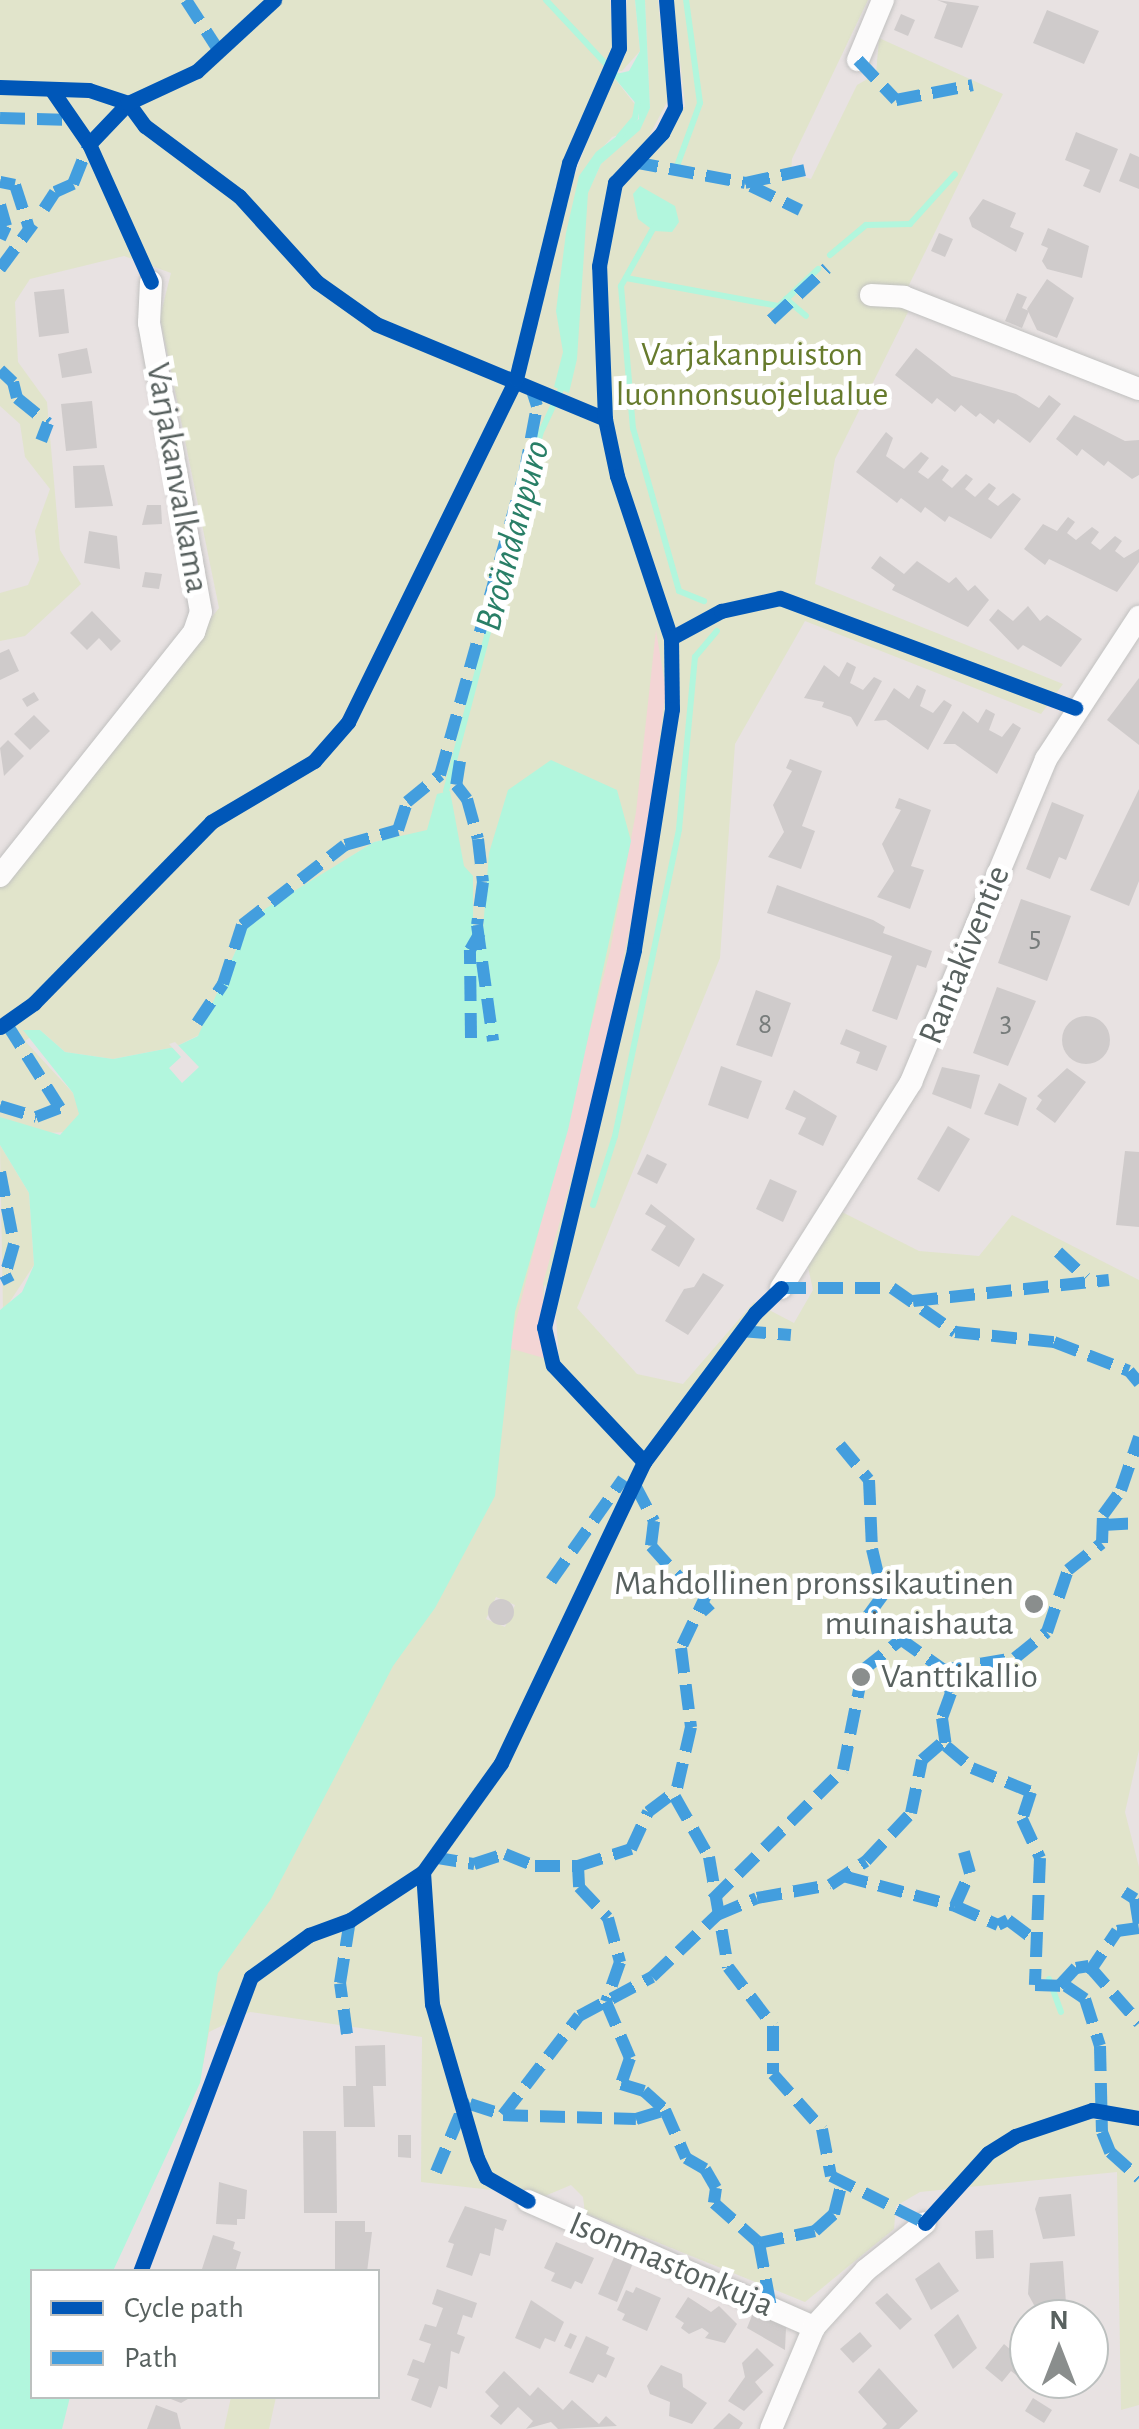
<!DOCTYPE html>
<html>
<head>
<meta charset="utf-8">
<style>
	body { margin:0 }
	#map { position:relative; width:1139px; height:2429px; overflow:hidden; background:#e8e2e2; font-family:"Alegreya Sans",sans-serif }
	div>[style] { position:absolute }
	.green>* { inset:0; background:#e1e4cb }
	.sand>* { inset:0; background:#f3d5d5 }
	.water>* { inset:0; background:#b2f6dd }
	.pier>* { inset:0; background:#e8e2e2 }
	.stream>* { height:6px; margin:-3px; padding:0 3px; transform-origin:3px; border-radius:3px; background:#b2f6dd }
	.building>* { inset:0; background:#cfcbcb }
	.round { border-radius:50% }
	.roads { filter:drop-shadow(0 0 2px #c1c1c0) drop-shadow(0 0 2px #c1c1c0) }
	.street>* { height:22px; margin:-11px; padding:0 11px; transform-origin:11px; border-radius:11px; background:#fcfbfb }
	.quiet>* { height:12px; margin-top:-6px; transform-origin:0; background:repeating-linear-gradient(90deg,#439ede 0 25px,transparent 0 37px) }
	.cycleway>* { height:15px; margin:-7.5px; padding:0 7.5px; transform-origin:7.5px; border-radius:7.5px; background:#0057b8 }
	.dots>* { width:28px; height:28px; translate:-50% -50%; box-sizing:border-box; border:5px solid #fff; border-radius:50% }
	span { translate:-50% -50%; white-space:nowrap; text-align:center; line-height:1.15; -webkit-text-stroke:10px #fff; paint-order:stroke }
	.number-label { font-size:30px; color:#777c7b }
	.number-label span { -webkit-text-stroke-width:0 }
	.park-label { font-size:35px; color:#677b2d }
	.street-label { font-size:35px; color:#58615f }
	.poi-label { font-size:35px; color:#58615f }
	.right { translate:-100% -50%; text-align:right }
	.left { translate:0 -50%; text-align:left }
	.water-label { font-size:38px; color:#297f67; font-style:italic }
	.legend { position:absolute; left:30px; top:2269px; width:350px; height:130px; box-sizing:border-box; background:#fff; border:2px solid #bcc0bf; margin:0; padding:12px 18px; list-style:none; font-size:30px; color:#58615f }
	.legend li { display:flex; align-items:center; gap:20px; height:50px }
	.legend b { width:50px; border:2px solid #bcc0bf }
	.north { position:absolute; left:1009px; top:2299px; width:100px; height:100px; box-sizing:border-box; background:#fff; border:2px solid #bcc0bf; border-radius:50%; rotate:0deg; font-size:28px; font-weight:700; line-height:40px; text-align:center; color:#58615f }
	.north::after { content:''; display:block; margin:auto; width:35px; height:45px; background:#8a8e8d; clip-path:polygon(50% 0,100% 100%,50% 72%,0 100%) }
</style>
</head>
<body>
<div id="map">
	<div class="green">
		<div style="clip-path:polygon(evenodd,0 0,610px 0,613px 45px,555px 188px,569px 190px,612px 75px,640px 111px,628px 132px,612px 137px,588px 164px,588px 192px,601px 164px,650px 108px,645px 0,658px 0,668px 100px,647px 140px,617px 171px,646px 161px,685px 106px,673px 0,868px 0,792px 159px,791px 173px,811px 179px,857px 85px,876px 74px,879px 38px,1003px 94px,906px 291px,910px 308px,835px 459px,815px 584px,1063px 684px,1041px 714px,805px 621px,735px 744px,720px 958px,577px 1308px,637px 1374px,683px 1384px,754px 1302px,794px 1323px,813px 1290px,807px 1262px,842px 1212px,919px 1251px,979px 1256px,1012px 1215px,1139px 1280px,1139px 1750px,1125px 1812px,1139px 1867px,1139px 2405px,1121px 2410px,1117px 2172px,920px 2192px,896px 2206px,894px 2229px,805px 2302px,585px 2213px,583px 2197px,571px 2185px,545px 2196px,421px 2182px,422px 2037px,250px 2012px,209px 2032px,203px 2065px,196px 2063px,439px 829px,374px 842px,265px 910px,244px 932px,199px 1035px,175px 1047px,113px 1059px,65px 1052px,40px 1030px,25px 1041px,73px 1093px,80px 1113px,70px 1132px,42px 1133px,0 1117px,0 886px,219px 608px,160px 317px,171px 273px,124px 256px,30px 279px,15px 302px,18px 362px,47px 402px,60px 550px,81px 584px,25px 636px,0 641px,0 593px,28px 585px,39px 560px,35px 531px,50px 489px,25px 457px,20px 424px,0 406px,0 0,544px 1285px,554px 1292px,559px 1359px,544px 1358px,544px 1285px,0 0,496px 1597px,515px 1605px,505px 1627px,486px 1619px,496px 1597px)"></div>
		<div style="clip-path:polygon(627px 0,635px 0,640px 51px,622px 71px,615px 70px,625px 56px)"></div>
		<div style="clip-path:polygon(0 1145px,29px 1193px,34px 1265px,3px 1312px)"></div>
		<div style="clip-path:polygon(231px 2397px,276px 2397px,269px 2429px,224px 2429px)"></div>
	</div>
	<div class="sand">
		<div style="clip-path:polygon(656px 630px,666px 691px,642px 869px,599px 1077px,543px 1284px,544px 1358px,509px 1348px,610px 951px,636px 812px)"></div>
	</div>
	<div class="water">
		<div style="clip-path:polygon(635px 0,645px 0,650px 108px,640px 130px,601px 164px,588px 193px,577px 359px,569px 393px,554px 387px,563px 352px,556px 311px,566px 233px,579px 176px,596px 152px,639px 119px,638px 106px,612px 75px,629px 71px,640px 51px)"></div>
		<div style="clip-path:polygon(640px 186px,675px 206px,679px 222px,672px 232px,654px 231px,638px 219px,633px 194px)"></div>
		<div style="clip-path:polygon(551px 760px,617px 790px,631px 841px,568px 1130px,515px 1312px,495px 1496px,435px 1608px,393px 1666px,271px 1899px,218px 1973px,200px 2083px,113px 2271px,32px 2272px,32px 2396px,70px 2397px,62px 2429px,0 2429px,0 1310px,22px 1292px,34px 1265px,29px 1193px,0 1145px,0 1117px,60px 1135px,79px 1114px,73px 1093px,23px 1030px,40px 1030px,65px 1052px,113px 1059px,175px 1047px,198px 1036px,244px 932px,265px 909px,374px 842px,427px 830px,437px 794px,450px 791px,464px 866px,473px 876px,473px 924px,482px 942px,489px 853px,508px 790px)"></div>
	</div>
	<div class="pier">
		<div style="clip-path:polygon(175px 1042px,199px 1067px,182px 1083px,169px 1068px,181px 1057px,169px 1044px)"></div>
	</div>
	<div class="stream">
		<div style="left:546px;top:0;width:104px;rotate:46.9deg"></div>
		<div style="left:619px;top:137px;width:25px;rotate:-50deg"></div>
		<div style="left:635px;top:118px;width:17px;rotate:-80deg"></div>
		<div style="left:677px;top:166px;width:67px;rotate:-69.9deg"></div>
		<div style="left:700px;top:103px;width:104px;rotate:-97.7deg"></div>
		<div style="left:654px;top:227px;width:68px;rotate:119.2deg"></div>
		<div style="left:621px;top:286px;width:143px;rotate:85.2deg"></div>
		<div style="left:633px;top:428px;width:169px;rotate:74.2deg"></div>
		<div style="left:679px;top:591px;width:27px;rotate:22deg"></div>
		<div style="left:830px;top:255px;width:47px;rotate:-39.8deg"></div>
		<div style="left:866px;top:225px;width:44px;rotate:-1.3deg"></div>
		<div style="left:910px;top:224px;width:67px;rotate:-48deg"></div>
		<div style="left:626px;top:278px;width:156px;rotate:10.4deg"></div>
		<div style="left:779px;top:306px;width:54px;rotate:-43.5deg"></div>
		<div style="left:786px;top:299px;width:26px;rotate:40deg"></div>
		<div style="left:446px;top:791px;width:369px;rotate:-75.2deg"></div>
		<div style="left:540px;top:434px;width:54px;rotate:-64.9deg"></div>
		<div style="left:593px;top:1205px;width:72px;rotate:-72.3deg"></div>
		<div style="left:615px;top:1136px;width:314px;rotate:-78.2deg"></div>
		<div style="left:679px;top:829px;width:173px;rotate:-84.7deg"></div>
		<div style="left:695px;top:657px;width:34px;rotate:-50deg"></div>
		<div style="left:1049px;top:1979px;width:35px;rotate:70deg"></div>
	</div>
	<div class="building">
		<div style="clip-path:polygon(937px 0,979px 6px,962px 48px,934px 38px,947px 4px)"></div>
		<div style="clip-path:polygon(1047px 10px,1099px 31px,1084px 64px,1033px 43px)"></div>
		<div style="clip-path:polygon(901px 14px,915px 20px,908px 36px,894px 30px)"></div>
		<div style="clip-path:polygon(1076px 132px,1118px 149px,1100px 193px,1083px 186px,1090px 170px,1065px 160px)"></div>
		<div style="clip-path:polygon(1130px 153px,1139px 157px,1139px 189px,1119px 181px)"></div>
		<div style="clip-path:polygon(983px 199px,1016px 213px,1010px 227px,1024px 233px,1016px 252px,972px 227px,969px 218px)"></div>
		<div style="clip-path:polygon(1048px 228px,1089px 246px,1082px 278px,1047px 269px,1042px 261px,1048px 248px,1041px 245px)"></div>
		<div style="clip-path:polygon(939px 233px,953px 239px,945px 257px,931px 251px)"></div>
		<div style="clip-path:polygon(1047px 279px,1074px 298px,1057px 338px,1037px 330px,1027px 309px)"></div>
		<div style="clip-path:polygon(64px 289px,69px 333px,39px 337px,34px 292px)"></div>
		<div style="clip-path:polygon(1017px 293px,1027px 297px,1022px 308px,1029px 311px,1022px 328px,1005px 321px)"></div>
		<div style="clip-path:polygon(87px 348px,92px 373px,62px 378px,58px 354px)"></div>
		<div style="clip-path:polygon(916px 348px,952px 376px,1016px 394px,1039px 408px,1049px 395px,1061px 404px,1030px 443px,998px 419px,994px 424px,980px 413px,976px 417px,961px 405px,955px 412px,937px 398px,932px 404px,895px 375px)"></div>
		<div style="clip-path:polygon(92px 401px,97px 448px,66px 451px,61px 404px)"></div>
		<div style="clip-path:polygon(1074px 415px,1125px 441px,1139px 440px,1139px 475px,1132px 479px,1108px 461px,1104px 466px,1082px 449px,1077px 456px,1056px 439px)"></div>
		<div style="clip-path:polygon(886px 432px,893px 438px,886px 456px,904px 469px,921px 452px,929px 458px,918px 472px,928px 479px,942px 465px,949px 470px,942px 480px,952px 488px,966px 474px,973px 479px,965px 489px,975px 497px,989px 483px,996px 488px,988px 499px,998px 506px,1013px 493px,1021px 499px,991px 539px,949px 516px,945px 522px,925px 507px,921px 513px,901px 498px,897px 503px,856px 472px)"></div>
		<div style="clip-path:polygon(104px 465px,113px 506px,75px 508px,73px 466px)"></div>
		<div style="clip-path:polygon(147px 505px,161px 505px,162px 524px,142px 525px)"></div>
		<div style="clip-path:polygon(1068px 517px,1075px 522px,1067px 533px,1076px 540px,1092px 527px,1099px 532px,1091px 543px,1100px 550px,1115px 536px,1122px 541px,1115px 551px,1124px 558px,1139px 549px,1139px 562px,1117px 592px,1049px 559px,1045px 565px,1024px 549px,1043px 524px,1057px 531px)"></div>
		<div style="clip-path:polygon(89px 531px,117px 536px,120px 569px,84px 563px)"></div>
		<div style="clip-path:polygon(880px 556px,904px 574px,917px 561px,949px 583px,956px 577px,968px 591px,975px 585px,989px 600px,968px 627px,892px 590px,895px 585px,871px 568px)"></div>
		<div style="clip-path:polygon(145px 572px,162px 574px,159px 589px,142px 587px)"></div>
		<div style="clip-path:polygon(1028px 606px,1040px 621px,1047px 615px,1082px 639px,1061px 667px,1023px 645px,1018px 650px,989px 620px,998px 609px,1013px 621px)"></div>
		<div style="clip-path:polygon(92px 611px,121px 641px,111px 651px,99px 638px,87px 650px,70px 633px)"></div>
		<div style="clip-path:polygon(9px 649px,19px 671px,0 680px,0 653px)"></div>
		<div style="clip-path:polygon(847px 662px,856px 667px,850px 683px,863px 690px,874px 677px,882px 681px,857px 727px,851px 717px,822px 707px,824px 702px,804px 698px,824px 665px,839px 677px)"></div>
		<div style="clip-path:polygon(1139px 678px,1139px 745px,1107px 720px)"></div>
		<div style="clip-path:polygon(917px 685px,926px 690px,920px 706px,933px 713px,944px 700px,952px 705px,928px 750px,886px 720px,874px 721px,894px 688px,909px 699px)"></div>
		<div style="clip-path:polygon(34px 692px,39px 700px,27px 707px,22px 699px)"></div>
		<div style="clip-path:polygon(986px 709px,995px 714px,989px 730px,1002px 737px,1013px 723px,1021px 728px,997px 774px,955px 744px,943px 744px,963px 711px,978px 723px)"></div>
		<div style="clip-path:polygon(34px 715px,50px 731px,30px 750px,14px 734px)"></div>
		<div style="clip-path:polygon(8px 740px,24px 756px,4px 776px,0 748px)"></div>
		<div style="clip-path:polygon(790px 759px,822px 771px,802px 826px,815px 831px,801px 869px,768px 857px,784px 832px,773px 805px,792px 771px,786px 768px)"></div>
		<div style="clip-path:polygon(1139px 789px,1139px 881px,1129px 906px,1090px 890px)"></div>
		<div style="clip-path:polygon(899px 798px,931px 810px,911px 866px,924px 870px,910px 909px,877px 897px,894px 871px,882px 844px,901px 810px,895px 808px)"></div>
		<div style="clip-path:polygon(1052px 802px,1084px 815px,1066px 860px,1059px 857px,1050px 879px,1026px 869px)"></div>
		<div style="clip-path:polygon(777px 885px,873px 920px,885px 927px,883px 933px,932px 951px,926px 968px,917px 965px,897px 1020px,872px 1011px,892px 956px,767px 913px)"></div>
		<div style="clip-path:polygon(1021px 899px,1071px 916px,1047px 981px,998px 963px)"></div>
		<div style="clip-path:polygon(997px 987px,1036px 1001px,1008px 1066px,973px 1053px)"></div>
		<div style="clip-path:polygon(756px 990px,791px 1003px,772px 1057px,736px 1045px)"></div>
		<div class="round" style="left:1062px;top:1016px;width:48px;height:48px"></div>
		<div style="clip-path:polygon(846px 1029px,887px 1046px,877px 1071px,856px 1063px,860px 1052px,840px 1044px)"></div>
		<div style="clip-path:polygon(721px 1066px,762px 1081px,748px 1119px,708px 1105px)"></div>
		<div style="clip-path:polygon(942px 1067px,980px 1075px,971px 1109px,932px 1094px)"></div>
		<div style="clip-path:polygon(1067px 1068px,1086px 1082px,1055px 1123px,1036px 1109px,1042px 1100px,1037px 1096px)"></div>
		<div style="clip-path:polygon(999px 1083px,1027px 1098px,1018px 1126px,984px 1114px)"></div>
		<div style="clip-path:polygon(794px 1090px,837px 1116px,823px 1146px,798px 1134px,806px 1118px,785px 1109px)"></div>
		<div style="clip-path:polygon(948px 1126px,970px 1139px,939px 1192px,917px 1179px)"></div>
		<div style="clip-path:polygon(1125px 1151px,1139px 1152px,1139px 1227px,1116px 1225px)"></div>
		<div style="clip-path:polygon(647px 1154px,667px 1164px,657px 1184px,637px 1174px)"></div>
		<div style="clip-path:polygon(770px 1179px,797px 1191px,783px 1222px,756px 1209px)"></div>
		<div style="clip-path:polygon(651px 1204px,695px 1239px,679px 1267px,651px 1250px,666px 1226px,645px 1214px)"></div>
		<div style="clip-path:polygon(703px 1273px,724px 1285px,688px 1335px,665px 1321px,684px 1289px,694px 1287px)"></div>
		<div class="round" style="left:488px;top:1599px;width:26px;height:26px"></div>
		<div style="clip-path:polygon(385px 2045px,386px 2086px,373px 2086px,375px 2127px,344px 2127px,343px 2086px,356px 2086px,355px 2046px)"></div>
		<div style="clip-path:polygon(303px 2131px,336px 2131px,337px 2213px,304px 2213px)"></div>
		<div style="clip-path:polygon(398px 2135px,411px 2135px,411px 2158px,398px 2157px)"></div>
		<div style="clip-path:polygon(219px 2182px,247px 2190px,245px 2219px,237px 2219px,237px 2225px,216px 2224px)"></div>
		<div style="clip-path:polygon(1071px 2194px,1075px 2236px,1043px 2239px,1035px 2209px,1039px 2197px)"></div>
		<div style="clip-path:polygon(465px 2206px,507px 2220px,503px 2231px,495px 2228px,490px 2256px,480px 2253px,472px 2276px,446px 2267px,454px 2244px,448px 2242px)"></div>
		<div style="clip-path:polygon(335px 2221px,365px 2221px,365px 2232px,372px 2232px,367px 2272px,335px 2272px)"></div>
		<div style="clip-path:polygon(993px 2230px,994px 2258px,976px 2259px,975px 2231px)"></div>
		<div style="clip-path:polygon(213px 2235px,235px 2242px,233px 2249px,241px 2252px,235px 2272px,201px 2272px)"></div>
		<div style="clip-path:polygon(556px 2242px,594px 2258px,582px 2284px,575px 2281px,571px 2289px,551px 2281px,555px 2273px,544px 2268px)"></div>
		<div style="clip-path:polygon(615px 2255px,633px 2263px,617px 2302px,598px 2294px)"></div>
		<div style="clip-path:polygon(1063px 2261px,1066px 2303px,1034px 2305px,1028px 2294px,1030px 2263px)"></div>
		<div style="clip-path:polygon(939px 2262px,959px 2291px,931px 2310px,915px 2279px)"></div>
		<div style="clip-path:polygon(636px 2287px,661px 2298px,647px 2331px,622px 2320px,625px 2314px,617px 2310px,626px 2290px,633px 2293px)"></div>
		<div style="clip-path:polygon(437px 2289px,477px 2303px,472px 2318px,463px 2315px,457px 2334px,465px 2337px,459px 2354px,451px 2351px,447px 2389px,439px 2386px,431px 2408px,411px 2400px,419px 2379px,407px 2375px,413px 2359px,424px 2363px,431px 2344px,419px 2340px,425px 2324px,436px 2327px,443px 2308px,432px 2304px)"></div>
		<div style="clip-path:polygon(887px 2293px,912px 2319px,900px 2330px,875px 2303px)"></div>
		<div style="clip-path:polygon(688px 2297px,711px 2312px,719px 2306px,737px 2324px,725px 2343px,705px 2338px,709px 2333px,702px 2328px,689px 2334px,681px 2328px,684px 2323px,675px 2317px)"></div>
		<div style="clip-path:polygon(531px 2300px,564px 2322px,555px 2342px,545px 2338px,540px 2349px,515px 2338px)"></div>
		<div style="clip-path:polygon(753px 2313px,786px 2327px,785px 2350px,747px 2328px)"></div>
		<div style="clip-path:polygon(958px 2314px,977px 2348px,953px 2369px,934px 2335px)"></div>
		<div style="clip-path:polygon(860px 2332px,872px 2346px,853px 2363px,840px 2349px)"></div>
		<div style="clip-path:polygon(570px 2333px,577px 2336px,571px 2349px,564px 2346px)"></div>
		<div style="clip-path:polygon(586px 2336px,609px 2347px,606px 2354px,615px 2358px,606px 2378px,598px 2374px,593px 2383px,569px 2373px)"></div>
		<div style="clip-path:polygon(1004px 2344px,1019px 2357px,1029px 2349px,1026px 2383px,1011px 2371px,1002px 2382px,985px 2368px)"></div>
		<div style="clip-path:polygon(757px 2348px,774px 2365px,755px 2382px,763px 2392px,744px 2411px,728px 2401px,745px 2377px,742px 2363px)"></div>
		<div style="clip-path:polygon(661px 2365px,682px 2374px,683px 2387px,707px 2403px,692px 2424px,669px 2416px,670px 2402px,650px 2394px,647px 2386px)"></div>
		<div style="clip-path:polygon(879px 2368px,918px 2411px,899px 2429px,882px 2429px,887px 2424px,858px 2392px)"></div>
		<div style="clip-path:polygon(504px 2371px,530px 2396px,538px 2387px,563px 2410px,572px 2400px,599px 2424px,606px 2416px,617px 2426px,558px 2429px,551px 2422px,526px 2429px,533px 2421px,518px 2407px,501px 2425px,490px 2416px,499px 2406px,485px 2392px)"></div>
		<div style="clip-path:polygon(163px 2396px,193px 2396px,181px 2403px)"></div>
		<div style="clip-path:polygon(1033px 2398px,1052px 2410px,1044px 2423px,1025px 2411px)"></div>
		<div style="clip-path:polygon(156px 2405px,177px 2413px,181px 2429px,147px 2429px)"></div>
		<div style="clip-path:polygon(729px 2413px,743px 2423px,739px 2429px,713px 2429px)"></div>
	</div>
	<div class="roads">
		<div class="street">
			<div style="left:858px;top:60px;width:65px;rotate:-67.4deg"></div>
			<div style="left:871px;top:295px;width:33px;rotate:3deg"></div>
			<div style="left:904px;top:297px;width:252px;rotate:21.4deg"></div>
			<div style="left:0;top:876px;width:312px;rotate:-51.5deg"></div>
			<div style="left:194px;top:632px;width:21px;rotate:-71deg"></div>
			<div style="left:201px;top:612px;width:294px;rotate:-100.2deg"></div>
			<div style="left:149px;top:323px;width:41px;rotate:-87.2deg"></div>
			<div style="left:781px;top:1288px;width:244px;rotate:-57.7deg"></div>
			<div style="left:911px;top:1082px;width:350px;rotate:-67.3deg"></div>
			<div style="left:1046px;top:759px;width:170px;rotate:-56.8deg"></div>
			<div style="left:528px;top:2201px;width:313px;rotate:23.8deg"></div>
			<div style="left:771px;top:2429px;width:111px;rotate:-67.1deg"></div>
			<div style="left:814px;top:2327px;width:77px;rotate:-47.6deg"></div>
			<div style="left:866px;top:2270px;width:75px;rotate:-38.5deg"></div>
		</div>
	</div>
	<div class="quiet">
		<div style="left:186px;top:0;width:61px;rotate:57.1deg"></div>
		<div style="left:858px;top:60px;width:55px;rotate:46.5deg"></div>
		<div style="left:896px;top:100px;width:78px;rotate:-11deg"></div>
		<div style="left:0;top:118px;width:72px;rotate:1.6deg"></div>
		<div style="left:633px;top:162px;width:114px;rotate:10.6deg"></div>
		<div style="left:745px;top:183px;width:61px;rotate:-12.2deg"></div>
		<div style="left:0;top:182px;width:15px;rotate:11deg"></div>
		<div style="left:15px;top:185px;width:45px;rotate:72deg"></div>
		<div style="left:751px;top:186px;width:55px;rotate:26.1deg"></div>
		<div style="left:0;top:205px;width:22px;rotate:74deg"></div>
		<div style="left:6px;top:226px;width:14px;rotate:115deg"></div>
		<div style="left:44px;top:209px;width:20px;rotate:-57deg"></div>
		<div style="left:55px;top:192px;width:20px;rotate:-24deg"></div>
		<div style="left:73px;top:184px;width:43px;rotate:-68.2deg"></div>
		<div style="left:0;top:269px;width:56px;rotate:-53.7deg"></div>
		<div style="left:771px;top:320px;width:76px;rotate:-42.9deg"></div>
		<div style="left:0;top:370px;width:18px;rotate:43deg"></div>
		<div style="left:13px;top:382px;width:16px;rotate:76deg"></div>
		<div style="left:17px;top:398px;width:40px;rotate:39deg"></div>
		<div style="left:48px;top:423px;width:19px;rotate:111deg"></div>
		<div style="left:460px;top:761px;width:24px;rotate:99deg"></div>
		<div style="left:456px;top:785px;width:18px;rotate:52deg"></div>
		<div style="left:467px;top:799px;width:41px;rotate:74.6deg"></div>
		<div style="left:478px;top:839px;width:43px;rotate:83.4deg"></div>
		<div style="left:483px;top:882px;width:43px;rotate:97.9deg"></div>
		<div style="left:477px;top:925px;width:117px;rotate:82.1deg"></div>
		<div style="left:197px;top:1023px;width:47px;rotate:-56.3deg"></div>
		<div style="left:223px;top:984px;width:62px;rotate:-72.1deg"></div>
		<div style="left:242px;top:925px;width:130px;rotate:-37.8deg"></div>
		<div style="left:345px;top:845px;width:55px;rotate:-15.8deg"></div>
		<div style="left:398px;top:830px;width:29px;rotate:-72deg"></div>
		<div style="left:407px;top:802px;width:43px;rotate:-39.3deg"></div>
		<div style="left:440px;top:775px;width:312px;rotate:-74.4deg"></div>
		<div style="left:524px;top:475px;width:70px;rotate:-79.3deg"></div>
		<div style="left:537px;top:406px;width:22px;rotate:-108deg"></div>
		<div style="left:471px;top:1038px;width:88px;rotate:-90.7deg"></div>
		<div style="left:470px;top:950px;width:20px;rotate:-60deg"></div>
		<div style="left:0;top:1106px;width:38px;rotate:17deg"></div>
		<div style="left:36px;top:1117px;width:26px;rotate:-21deg"></div>
		<div style="left:60px;top:1108px;width:101px;rotate:-122.4deg"></div>
		<div style="left:0;top:1172px;width:73px;rotate:79deg"></div>
		<div style="left:14px;top:1244px;width:32px;rotate:106deg"></div>
		<div style="left:5px;top:1275px;width:9px;rotate:63deg"></div>
		<div style="left:1058px;top:1252px;width:38px;rotate:43deg"></div>
		<div style="left:781px;top:1288px;width:111px"></div>
		<div style="left:892px;top:1288px;width:77px;rotate:34.9deg"></div>
		<div style="left:955px;top:1332px;width:100px;rotate:5.8deg"></div>
		<div style="left:1054px;top:1342px;width:80px;rotate:21.1deg"></div>
		<div style="left:1129px;top:1371px;width:16px;rotate:50deg"></div>
		<div style="left:913px;top:1301px;width:197px;rotate:-6.1deg"></div>
		<div style="left:741px;top:1331px;width:50px;rotate:4.6deg"></div>
		<div style="left:840px;top:1445px;width:45px;rotate:50.4deg"></div>
		<div style="left:869px;top:1480px;width:69px;rotate:87.5deg"></div>
		<div style="left:872px;top:1549px;width:47px;rotate:76.6deg"></div>
		<div style="left:883px;top:1595px;width:26px;rotate:126deg"></div>
		<div style="left:868px;top:1616px;width:93px;rotate:35.4deg"></div>
		<div style="left:944px;top:1670px;width:24px;rotate:73deg"></div>
		<div style="left:951px;top:1693px;width:27px;rotate:110deg"></div>
		<div style="left:942px;top:1718px;width:28px;rotate:82deg"></div>
		<div style="left:946px;top:1746px;width:34px;rotate:40deg"></div>
		<div style="left:972px;top:1768px;width:64px;rotate:22.1deg"></div>
		<div style="left:1031px;top:1792px;width:28px;rotate:108deg"></div>
		<div style="left:1022px;top:1819px;width:43px;rotate:65.2deg"></div>
		<div style="left:1040px;top:1858px;width:127px;rotate:92.3deg"></div>
		<div style="left:1035px;top:1985px;width:31px;rotate:2deg"></div>
		<div style="left:1066px;top:1986px;width:23px;rotate:34deg"></div>
		<div style="left:1085px;top:1999px;width:49px;rotate:72.3deg"></div>
		<div style="left:1100px;top:2046px;width:86px;rotate:88.7deg"></div>
		<div style="left:1102px;top:2132px;width:22px;rotate:68deg"></div>
		<div style="left:1110px;top:2152px;width:39px;rotate:42deg"></div>
		<div style="left:635px;top:1485px;width:41px;rotate:62.2deg"></div>
		<div style="left:654px;top:1521px;width:25px;rotate:97deg"></div>
		<div style="left:651px;top:1546px;width:89px;rotate:48.2deg"></div>
		<div style="left:1103px;top:1525px;width:36px;rotate:-3deg"></div>
		<div style="left:551px;top:1581px;width:125px;rotate:-54.8deg"></div>
		<div style="left:709px;top:1589px;width:65px;rotate:115.4deg"></div>
		<div style="left:681px;top:1648px;width:80px;rotate:82.8deg"></div>
		<div style="left:691px;top:1727px;width:72px;rotate:102.9deg"></div>
		<div style="left:675px;top:1797px;width:69px;rotate:60.5deg"></div>
		<div style="left:709px;top:1857px;width:112px;rotate:80.2deg"></div>
		<div style="left:728px;top:1967px;width:74px;rotate:52.7deg"></div>
		<div style="left:773px;top:2026px;width:48px;rotate:90deg"></div>
		<div style="left:773px;top:2074px;width:74px;rotate:48.3deg"></div>
		<div style="left:822px;top:2129px;width:48px;rotate:79.2deg"></div>
		<div style="left:831px;top:2176px;width:105px;rotate:26.6deg"></div>
		<div style="left:944px;top:1670px;width:72px;rotate:-9.6deg"></div>
		<div style="left:1015px;top:1658px;width:41px;rotate:-39.1deg"></div>
		<div style="left:1047px;top:1632px;width:65px;rotate:-71.3deg"></div>
		<div style="left:1068px;top:1570px;width:43px;rotate:-38.5deg"></div>
		<div style="left:1102px;top:1543px;width:28px;rotate:-88deg"></div>
		<div style="left:1103px;top:1515px;width:31px;rotate:-54deg"></div>
		<div style="left:1121px;top:1490px;width:56px;rotate:-71.2deg"></div>
		<div style="left:432px;top:1857px;width:43px;rotate:9.5deg"></div>
		<div style="left:474px;top:1864px;width:33px;rotate:-18deg"></div>
		<div style="left:505px;top:1854px;width:32px;rotate:22deg"></div>
		<div style="left:535px;top:1866px;width:43px"></div>
		<div style="left:578px;top:1866px;width:21px;rotate:87deg"></div>
		<div style="left:579px;top:1887px;width:42px;rotate:46.9deg"></div>
		<div style="left:608px;top:1918px;width:46px;rotate:74.7deg"></div>
		<div style="left:620px;top:1962px;width:42px;rotate:109.3deg"></div>
		<div style="left:606px;top:2002px;width:61px;rotate:66.8deg"></div>
		<div style="left:630px;top:2058px;width:28px;rotate:109deg"></div>
		<div style="left:621px;top:2084px;width:24px;rotate:17deg"></div>
		<div style="left:644px;top:2091px;width:28px;rotate:42deg"></div>
		<div style="left:665px;top:2110px;width:52px;rotate:66.4deg"></div>
		<div style="left:686px;top:2158px;width:22px;rotate:30deg"></div>
		<div style="left:705px;top:2169px;width:22px;rotate:60deg"></div>
		<div style="left:716px;top:2188px;width:15px;rotate:98deg"></div>
		<div style="left:714px;top:2203px;width:60px;rotate:41.6deg"></div>
		<div style="left:759px;top:2243px;width:66px;rotate:79.5deg"></div>
		<div style="left:578px;top:1866px;width:56px;rotate:-17.8deg"></div>
		<div style="left:631px;top:1849px;width:41px;rotate:-65.3deg"></div>
		<div style="left:648px;top:1812px;width:35px;rotate:-37deg"></div>
		<div style="left:843px;top:1876px;width:116px;rotate:15deg"></div>
		<div style="left:955px;top:1906px;width:47px;rotate:23.8deg"></div>
		<div style="left:998px;top:1925px;width:11px;rotate:-27deg"></div>
		<div style="left:1008px;top:1920px;width:31px;rotate:37deg"></div>
		<div style="left:1124px;top:1892px;width:13px;rotate:32deg"></div>
		<div style="left:1135px;top:1899px;width:25px;rotate:81deg"></div>
		<div style="left:712px;top:1900px;width:185px;rotate:-44.8deg"></div>
		<div style="left:843px;top:1770px;width:102px;rotate:-78.7deg"></div>
		<div style="left:863px;top:1670px;width:45px;rotate:-38.7deg"></div>
		<div style="left:955px;top:1906px;width:36px;rotate:-66deg"></div>
		<div style="left:970px;top:1873px;width:22px;rotate:-106deg"></div>
		<div style="left:1088px;top:1974px;width:52px;rotate:-56deg"></div>
		<div style="left:1117px;top:1931px;width:22px;rotate:-8deg"></div>
		<div style="left:1059px;top:1986px;width:25px;rotate:-47deg"></div>
		<div style="left:1076px;top:1968px;width:13px;rotate:-9deg"></div>
		<div style="left:1089px;top:1966px;width:76px;rotate:48.7deg"></div>
		<div style="left:347px;top:2034px;width:51px;rotate:-97.8deg"></div>
		<div style="left:340px;top:1983px;width:64px;rotate:-81deg"></div>
		<div style="left:503px;top:2115px;width:125px;rotate:-52.5deg"></div>
		<div style="left:579px;top:2016px;width:83px;rotate:-28.1deg"></div>
		<div style="left:652px;top:1977px;width:90px;rotate:-43.6deg"></div>
		<div style="left:717px;top:1915px;width:43px;rotate:-23deg"></div>
		<div style="left:757px;top:1898px;width:74px;rotate:-10.1deg"></div>
		<div style="left:830px;top:1885px;width:43px;rotate:-33.7deg"></div>
		<div style="left:866px;top:1861px;width:66px;rotate:-46.8deg"></div>
		<div style="left:911px;top:1813px;width:54px;rotate:-78.3deg"></div>
		<div style="left:922px;top:1760px;width:29px;rotate:-41deg"></div>
		<div style="left:436px;top:2172px;width:70px;rotate:-67.4deg"></div>
		<div style="left:463px;top:2107px;width:8px;rotate:-23deg"></div>
		<div style="left:470px;top:2104px;width:35px;rotate:18deg"></div>
		<div style="left:503px;top:2115px;width:133px;rotate:1.7deg"></div>
		<div style="left:636px;top:2119px;width:30px;rotate:-17deg"></div>
		<div style="left:759px;top:2243px;width:57px;rotate:-12.1deg"></div>
		<div style="left:815px;top:2231px;width:25px;rotate:-42deg"></div>
		<div style="left:834px;top:2214px;width:32px;rotate:-76deg"></div>
	</div>
	<div class="cycleway">
		<div style="left:0;top:87px;width:89px;rotate:1.9deg"></div>
		<div style="left:89px;top:90px;width:41px;rotate:18.4deg"></div>
		<div style="left:128px;top:103px;width:29px;rotate:54deg"></div>
		<div style="left:145px;top:126px;width:117px;rotate:36.7deg"></div>
		<div style="left:239px;top:196px;width:116px;rotate:47.8deg"></div>
		<div style="left:317px;top:282px;width:72px;rotate:35.4deg"></div>
		<div style="left:376px;top:324px;width:248px;rotate:22.5deg"></div>
		<div style="left:605px;top:419px;width:58px;rotate:78.1deg"></div>
		<div style="left:617px;top:476px;width:171px;rotate:71.6deg"></div>
		<div style="left:671px;top:638px;width:71px;rotate:89.2deg"></div>
		<div style="left:672px;top:709px;width:244px;rotate:99deg"></div>
		<div style="left:634px;top:950px;width:388px;rotate:103.4deg"></div>
		<div style="left:544px;top:1327px;width:39px;rotate:77deg"></div>
		<div style="left:553px;top:1365px;width:133px;rotate:46.8deg"></div>
		<div style="left:51px;top:89px;width:67px;rotate:55.4deg"></div>
		<div style="left:89px;top:144px;width:151px;rotate:65.8deg"></div>
		<div style="left:89px;top:144px;width:57px;rotate:-46.4deg"></div>
		<div style="left:128px;top:103px;width:76px;rotate:-24.9deg"></div>
		<div style="left:197px;top:71px;width:105px;rotate:-42.7deg"></div>
		<div style="left:605px;top:419px;width:153px;rotate:-92.2deg"></div>
		<div style="left:599px;top:266px;width:85px;rotate:-79.1deg"></div>
		<div style="left:615px;top:183px;width:69px;rotate:-46.8deg"></div>
		<div style="left:662px;top:133px;width:29px;rotate:-63deg"></div>
		<div style="left:675px;top:107px;width:107px;rotate:-94.8deg"></div>
		<div style="left:671px;top:638px;width:57px;rotate:-28.4deg"></div>
		<div style="left:721px;top:611px;width:60px;rotate:-12.4deg"></div>
		<div style="left:780px;top:598px;width:315px;rotate:20.4deg"></div>
		<div style="left:0;top:1027px;width:42px;rotate:-35.2deg"></div>
		<div style="left:34px;top:1003px;width:253px;rotate:-45.6deg"></div>
		<div style="left:211px;top:822px;width:120px;rotate:-30.6deg"></div>
		<div style="left:314px;top:761px;width:52px;rotate:-48.9deg"></div>
		<div style="left:348px;top:722px;width:382px;rotate:-63.9deg"></div>
		<div style="left:516px;top:379px;width:222px;rotate:-76.2deg"></div>
		<div style="left:569px;top:163px;width:125px;rotate:-66.5deg"></div>
		<div style="left:619px;top:48px;width:48px;rotate:-91.2deg"></div>
		<div style="left:423px;top:1872px;width:132px;rotate:86.1deg"></div>
		<div style="left:432px;top:2004px;width:160px;rotate:73.7deg"></div>
		<div style="left:477px;top:2158px;width:21px;rotate:65deg"></div>
		<div style="left:486px;top:2177px;width:48px;rotate:29.7deg"></div>
		<div style="left:925px;top:2223px;width:94px;rotate:-48deg"></div>
		<div style="left:988px;top:2153px;width:32px;rotate:-32deg"></div>
		<div style="left:1015px;top:2136px;width:81px;rotate:-18.7deg"></div>
		<div style="left:1092px;top:2110px;width:48px;rotate:9.7deg"></div>
		<div style="left:140px;top:2272px;width:315px;rotate:-69.4deg"></div>
		<div style="left:251px;top:1977px;width:72px;rotate:-35.9deg"></div>
		<div style="left:309px;top:1935px;width:44px;rotate:-20.1deg"></div>
		<div style="left:350px;top:1920px;width:87px;rotate:-33.3deg"></div>
		<div style="left:423px;top:1872px;width:134px;rotate:-54.4deg"></div>
		<div style="left:501px;top:1763px;width:333px;rotate:-64.6deg"></div>
		<div style="left:644px;top:1462px;width:186px;rotate:-53.3deg"></div>
		<div style="left:755px;top:1313px;width:36px;rotate:-44deg"></div>
	</div>
	<div class="dots">
		<div style="left:1034px;top:1604px;background:#8a8e8d"></div>
		<div style="left:861px;top:1677px;background:#8a8e8d"></div>
	</div>
	<div class="number-label">
		<span style="left:1035px;top:937px">5</span>
		<span style="left:1006px;top:1022px">3</span>
		<span style="left:765px;top:1024px">8</span>
	</div>
	<div class="park-label">
		<span style="left:752px;top:375px">Varjakanpuiston<br>luonnonsuojelualue</span>
	</div>
	<div class="street-label">
		<span style="left:177px;top:478px;rotate:80deg">Varjakanvalkama</span>
		<span style="left:965px;top:955px;rotate:-68deg">Rantakiventie</span>
		<span style="left:671px;top:2265px;rotate:23deg">Isonmastonkuja</span>
	</div>
	<div class="poi-label">
		<span class="right" style="left:1014px;top:1604px">Mahdollinen pronssikautinen<br>muinaishauta</span>
		<span class="left" style="left:881px;top:1677px">Vanttikallio</span>
	</div>
	<div class="water-label">
		<span style="left:514px;top:536px;rotate:-75deg">Broändanpuro</span>
	</div>
	<ul class="legend">
	<li><b style="height:12px;background:#0057b8"></b>Cycle path</li>
	<li><b style="height:12px;background:#439ede"></b>Path</li>
	</ul>
	<div class="north">N</div>
</div>
</body>
</html>
